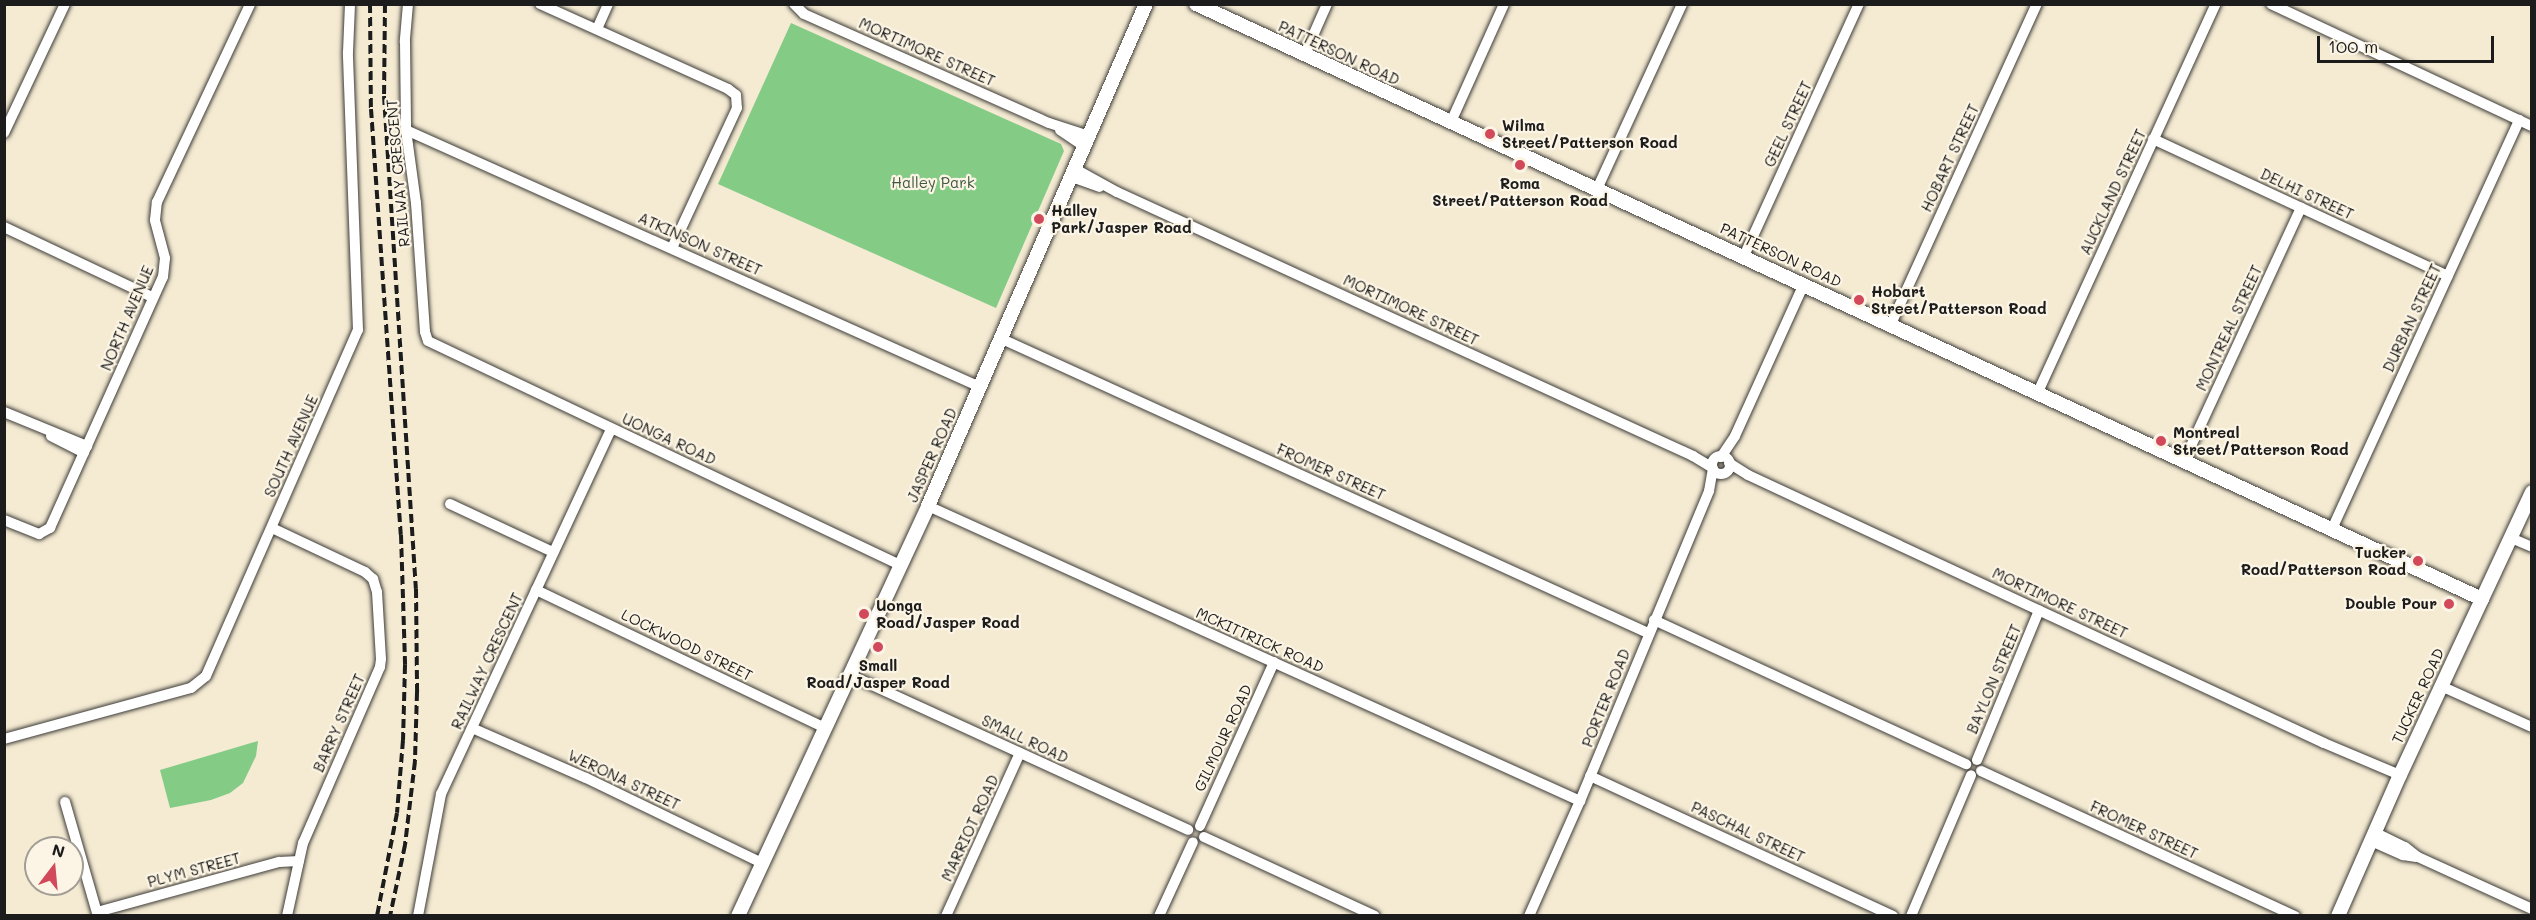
<!DOCTYPE html>
<html>
<head>
<meta charset="utf-8">
<style>
	body { margin:0 }
	#map { position:relative; width:2536px; height:920px; overflow:hidden; background:#f5ebd3; font-family:Mali,sans-serif }
	div>[style] { position:absolute }
	.green>* { inset:0; background:#84cb86 }
	.roads { filter:drop-shadow(0 0 2px #3d3b37) drop-shadow(0 0 2px #3d3b37) }
	.street>* { height:10px; margin:-5px; padding:0 5px; transform-origin:5px; border-radius:5px; background:#fff }
	.street>.ring { margin:-5px; padding:0; box-sizing:content-box; background:none; border:10px solid #fff; border-radius:50% }
	.secondary>* { height:14px; margin:-7px; padding:0 7px; transform-origin:7px; border-radius:7px; background:#fff }
	.rail>* { height:4px; margin-top:-2px; transform-origin:0; background:repeating-linear-gradient(90deg,#1c1c1c 0 9px,transparent 0 13.5px) }
	.dots>* { width:16px; height:16px; translate:-50% -50%; box-sizing:border-box; border:3px solid #fcf5e5; border-radius:50% }
	span { translate:-50% -50%; white-space:nowrap; text-align:center; line-height:1.15; -webkit-text-stroke:4.5px #fcf5e5; paint-order:stroke }
	.street-label { font-size:15px; color:#1c1c1c }
	.poi-label { font-size:15px; color:#1c1c1c; font-weight:700 }
	.left { translate:0 -50%; text-align:left }
	.right { translate:-100% -50%; text-align:right }
	.park-label { font-size:15px; color:#405941 }
	.frame { position:absolute; inset:0; border:6px solid #1c1c1c; pointer-events:none }
	.north { position:absolute; left:24px; top:836px; width:60px; height:60px; box-sizing:border-box; background:#fcf5e5; border:2px solid #a29e95; border-radius:50%; rotate:16deg; font-size:16px; font-weight:700; line-height:24px; text-align:center; color:#1c1c1c }
	.north::after { content:''; display:block; margin:auto; width:21px; height:27px; background:#d1495b; clip-path:polygon(50% 0,100% 100%,50% 72%,0 100%) }
	.scale { position:absolute; left:2317px; top:36px; width:177px; height:27px; box-sizing:border-box; border:3px solid #1c1c1c; border-top:0; padding-left:8px; font-size:18px; line-height:21px; white-space:nowrap; color:#1c1c1c; -webkit-text-stroke:4px #fcf5e5; paint-order:stroke }
</style>
</head>
<body>
<div id="map">
	<div class="green">
		<div style="clip-path:polygon(791px 23px,1061px 144px,1064px 151px,996px 308px,718px 184px)"></div>
		<div style="clip-path:polygon(258px 741px,256px 756px,243px 783px,230px 793px,211px 800px,170px 808px,160px 770px)"></div>
	</div>
	<div class="roads">
		<div class="street">
			<div style="left:408px;top:4px;width:38px;rotate:95deg"></div>
			<div style="left:405px;top:42px;width:88px;rotate:89.3deg"></div>
			<div style="left:406px;top:130px;width:74px;rotate:82.2deg"></div>
			<div style="left:416px;top:203px;width:129px;rotate:86deg"></div>
			<div style="left:425px;top:332px;width:9px;rotate:72deg"></div>
			<div style="left:428px;top:341px;width:522px;rotate:25.39deg"></div>
			<div style="left:540px;top:4px;width:206px;rotate:24.3deg"></div>
			<div style="left:728px;top:89px;width:10px;rotate:37deg"></div>
			<div style="left:736px;top:95px;width:13px;rotate:86deg"></div>
			<div style="left:737px;top:108px;width:154px;rotate:114.9deg"></div>
			<div style="left:794px;top:4px;width:14px;rotate:45deg"></div>
			<div style="left:804px;top:14px;width:268px;rotate:24deg"></div>
			<div style="left:1049px;top:123px;width:42px;rotate:18deg"></div>
			<div style="left:2271px;top:4px;width:288px;rotate:25.1deg"></div>
			<div style="left:597px;top:29px;width:27px;rotate:-66deg"></div>
			<div style="left:1304px;top:56px;width:57px;rotate:-66.1deg"></div>
			<div style="left:1451px;top:122px;width:129px;rotate:-65.8deg"></div>
			<div style="left:406px;top:130px;width:629px;rotate:24.12deg"></div>
			<div style="left:1060px;top:130px;width:30px;rotate:34deg"></div>
			<div style="left:4px;top:133px;width:143px;rotate:-64.7deg"></div>
			<div style="left:2153px;top:139px;width:325px;rotate:24.9deg"></div>
			<div style="left:1075px;top:169px;width:48px;rotate:28.7deg"></div>
			<div style="left:1117px;top:192px;width:634px;rotate:24.62deg"></div>
			<div style="left:1693px;top:456px;width:23px;rotate:31deg"></div>
			<div style="left:1072px;top:177px;width:29px;rotate:20deg"></div>
			<div style="left:1597px;top:189px;width:204px;rotate:-65.3deg"></div>
			<div style="left:4px;top:227px;width:164px;rotate:25.3deg"></div>
			<div style="left:1744px;top:256px;width:277px;rotate:-65.5deg"></div>
			<div style="left:1891px;top:324px;width:352px;rotate:-65.5deg"></div>
			<div style="left:1002px;top:339px;width:710px;rotate:24.47deg"></div>
			<div style="left:2038px;top:392px;width:427px;rotate:-65.4deg"></div>
			<div style="left:4px;top:412px;width:90px;rotate:22.3deg"></div>
			<div style="left:51px;top:436px;width:37px;rotate:27deg"></div>
			<div class="ring" style="left:1712px;top:456px;width:8px;height:8px"></div>
			<div style="left:1721px;top:457px;width:25px;rotate:-56deg"></div>
			<div style="left:1735px;top:436px;width:167px;rotate:-65.6deg"></div>
			<div style="left:2184px;top:461px;width:279px;rotate:-65.2deg"></div>
			<div style="left:1729px;top:463px;width:22px;rotate:32deg"></div>
			<div style="left:1748px;top:475px;width:635px;rotate:24.95deg"></div>
			<div style="left:2324px;top:743px;width:82px;rotate:22.8deg"></div>
			<div style="left:450px;top:504px;width:114px;rotate:25deg"></div>
			<div style="left:928px;top:506px;width:716px;rotate:24.34deg"></div>
			<div style="left:4px;top:520px;width:38px;rotate:22deg"></div>
			<div style="left:39px;top:534px;width:13px;rotate:-29deg"></div>
			<div style="left:50px;top:528px;width:275px;rotate:-65.8deg"></div>
			<div style="left:163px;top:277px;width:19px;rotate:-84deg"></div>
			<div style="left:165px;top:258px;width:39px;rotate:-105deg"></div>
			<div style="left:155px;top:220px;width:18px;rotate:-84deg"></div>
			<div style="left:157px;top:202px;width:219px;rotate:-64.8deg"></div>
			<div style="left:272px;top:528px;width:103px;rotate:25.3deg"></div>
			<div style="left:365px;top:572px;width:11px;rotate:41deg"></div>
			<div style="left:373px;top:579px;width:14px;rotate:73deg"></div>
			<div style="left:377px;top:592px;width:67px;rotate:86.6deg"></div>
			<div style="left:381px;top:659px;width:8px;rotate:97deg"></div>
			<div style="left:380px;top:667px;width:192px;rotate:113.6deg"></div>
			<div style="left:303px;top:843px;width:75px;rotate:102.4deg"></div>
			<div style="left:2332px;top:529px;width:450px;rotate:-65.4deg"></div>
			<div style="left:2511px;top:538px;width:23px;rotate:23deg"></div>
			<div style="left:536px;top:590px;width:320px;rotate:25.5deg"></div>
			<div style="left:1654px;top:620px;width:344px;rotate:24.8deg"></div>
			<div style="left:850px;top:675px;width:372px;rotate:24.6deg"></div>
			<div style="left:2441px;top:686px;width:100px;rotate:24.3deg"></div>
			<div style="left:472px;top:728px;width:124px;rotate:23.7deg"></div>
			<div style="left:586px;top:778px;width:195px;rotate:25.8deg"></div>
			<div style="left:4px;top:739px;width:194px;rotate:-15.3deg"></div>
			<div style="left:191px;top:688px;width:19px;rotate:-39deg"></div>
			<div style="left:206px;top:676px;width:378px;rotate:-66.3deg"></div>
			<div style="left:358px;top:330px;width:278px;rotate:-92.1deg"></div>
			<div style="left:348px;top:52px;width:48px;rotate:-87.6deg"></div>
			<div style="left:1977px;top:760px;width:162px;rotate:-67.5deg"></div>
			<div style="left:1981px;top:771px;width:346px;rotate:24.8deg"></div>
			<div style="left:1590px;top:776px;width:334px;rotate:24.8deg"></div>
			<div style="left:65px;top:802px;width:119px;rotate:73.9deg"></div>
			<div style="left:1200px;top:826px;width:180px;rotate:-65.7deg"></div>
			<div style="left:2374px;top:832px;width:34px;rotate:26deg"></div>
			<div style="left:2405px;top:847px;width:16px;rotate:38deg"></div>
			<div style="left:2418px;top:857px;width:125px;rotate:24.5deg"></div>
			<div style="left:1204px;top:837px;width:188px;rotate:24.8deg"></div>
			<div style="left:2371px;top:841px;width:35px;rotate:24deg"></div>
			<div style="left:2403px;top:855px;width:12px;rotate:9deg"></div>
			<div style="left:97px;top:912px;width:189px;rotate:-15.4deg"></div>
			<div style="left:279px;top:862px;width:20px;rotate:-3deg"></div>
			<div style="left:418px;top:916px;width:124px;rotate:-79.3deg"></div>
			<div style="left:441px;top:794px;width:403px;rotate:-65deg"></div>
			<div style="left:946px;top:916px;width:179px;rotate:-65.6deg"></div>
			<div style="left:1159px;top:916px;width:81px;rotate:-65.3deg"></div>
			<div style="left:1529px;top:916px;width:126px;rotate:-66.1deg"></div>
			<div style="left:1580px;top:801px;width:336px;rotate:-67.4deg"></div>
			<div style="left:1709px;top:491px;width:22px;rotate:-80deg"></div>
			<div style="left:1911px;top:916px;width:153px;rotate:-66.9deg"></div>
		</div>
		<div class="secondary">
			<div style="left:1196px;top:4px;width:1417px;rotate:24.83deg"></div>
			<div style="left:738px;top:916px;width:452px;rotate:-65.1deg"></div>
			<div style="left:928px;top:506px;width:547px;rotate:-66.53deg"></div>
			<div style="left:2338px;top:916px;width:154px;rotate:-66.3deg"></div>
			<div style="left:2400px;top:775px;width:312px;rotate:-65deg"></div>
		</div>
	</div>
	<div class="rail">
		<div style="left:370px;top:4px;width:105px;rotate:89.5deg"></div>
		<div style="left:371px;top:109px;width:427px;rotate:86deg"></div>
		<div style="left:401px;top:535px;width:130px;rotate:88.2deg"></div>
		<div style="left:405px;top:665px;width:75px;rotate:91.5deg"></div>
		<div style="left:403px;top:740px;width:73px;rotate:94.7deg"></div>
		<div style="left:397px;top:813px;width:105px;rotate:101deg"></div>
		<div style="left:385px;top:4px;width:92px;rotate:90.6deg"></div>
		<div style="left:384px;top:96px;width:494px;rotate:86.3deg"></div>
		<div style="left:416px;top:589px;width:103px;rotate:89.4deg"></div>
		<div style="left:417px;top:692px;width:69px;rotate:91.7deg"></div>
		<div style="left:415px;top:761px;width:85px;rotate:96.8deg"></div>
		<div style="left:405px;top:845px;width:73px;rotate:101.9deg"></div>
	</div>
	<div class="dots">
		<div style="left:1490px;top:134px;background:#d1495b"></div>
		<div style="left:1520px;top:165px;background:#d1495b"></div>
		<div style="left:1039px;top:219px;background:#d1495b"></div>
		<div style="left:1859px;top:300px;background:#d1495b"></div>
		<div style="left:2161px;top:441px;background:#d1495b"></div>
		<div style="left:2418px;top:561px;background:#d1495b"></div>
		<div style="left:2449px;top:604px;background:#d1495b"></div>
		<div style="left:864px;top:614px;background:#d1495b"></div>
		<div style="left:878px;top:647px;background:#d1495b"></div>
	</div>
	<div class="street-label">
		<span style="left:927px;top:52px;rotate:24deg">MORTIMORE STREET</span>
		<span style="left:1339px;top:53px;rotate:25deg">PATTERSON ROAD</span>
		<span style="left:1788px;top:124px;rotate:-65deg">GEEL STREET</span>
		<span style="left:1950px;top:158px;rotate:-65deg">HOBART STREET</span>
		<span style="left:398px;top:173px;rotate:-95deg">RAILWAY CRESCENT</span>
		<span style="left:2113px;top:192px;rotate:-65deg">AUCKLAND STREET</span>
		<span style="left:2307px;top:194px;rotate:25deg">DELHI STREET</span>
		<span style="left:700px;top:244px;rotate:24deg">ATKINSON STREET</span>
		<span style="left:1781px;top:255px;rotate:25deg">PATTERSON ROAD</span>
		<span style="left:1411px;top:310px;rotate:25deg">MORTIMORE STREET</span>
		<span style="left:127px;top:318px;rotate:-67deg">NORTH AVENUE</span>
		<span style="left:2412px;top:318px;rotate:-65deg">DURBAN STREET</span>
		<span style="left:2229px;top:328px;rotate:-65deg">MONTREAL STREET</span>
		<span style="left:669px;top:439px;rotate:25deg">UONGA ROAD</span>
		<span style="left:291px;top:446px;rotate:-66deg">SOUTH AVENUE</span>
		<span style="left:932px;top:455px;rotate:-66deg">JASPER ROAD</span>
		<span style="left:1331px;top:472px;rotate:24deg">FROMER STREET</span>
		<span style="left:2060px;top:603px;rotate:25deg">MORTIMORE STREET</span>
		<span style="left:1260px;top:640px;rotate:24deg">MCKITTRICK ROAD</span>
		<span style="left:687px;top:645px;rotate:26deg">LOCKWOOD STREET</span>
		<span style="left:487px;top:661px;rotate:-65deg">RAILWAY CRESCENT</span>
		<span style="left:1994px;top:679px;rotate:-67deg">BAYLON STREET</span>
		<span style="left:2418px;top:696px;rotate:-65deg">TUCKER ROAD</span>
		<span style="left:1606px;top:698px;rotate:-68deg">PORTER ROAD</span>
		<span style="left:339px;top:723px;rotate:-66deg">BARRY STREET</span>
		<span style="left:1223px;top:738px;rotate:-65deg">GILMOUR ROAD</span>
		<span style="left:1025px;top:739px;rotate:25deg">SMALL ROAD</span>
		<span style="left:624px;top:780px;rotate:25deg">WERONA STREET</span>
		<span style="left:970px;top:828px;rotate:-65deg">MARRIOT ROAD</span>
		<span style="left:2144px;top:830px;rotate:25deg">FROMER STREET</span>
		<span style="left:1748px;top:832px;rotate:25deg">PASCHAL STREET</span>
		<span style="left:194px;top:870px;rotate:-15deg">PLYM STREET</span>
	</div>
	<div class="poi-label">
		<span class="left" style="left:1502px;top:134px">Wilma<br>Street/Patterson Road</span>
		<span style="left:1520px;top:192px">Roma<br>Street/Patterson Road</span>
		<span class="left" style="left:1051px;top:219px">Halley<br>Park/Jasper Road</span>
		<span class="left" style="left:1871px;top:300px">Hobart<br>Street/Patterson Road</span>
		<span class="left" style="left:2173px;top:441px">Montreal<br>Street/Patterson Road</span>
		<span class="right" style="left:2406px;top:561px">Tucker<br>Road/Patterson Road</span>
		<span class="right" style="left:2437px;top:604px">Double Pour</span>
		<span class="left" style="left:876px;top:614px">Uonga<br>Road/Jasper Road</span>
		<span style="left:878px;top:674px">Small<br>Road/Jasper Road</span>
	</div>
	<div class="park-label">
		<span style="left:933px;top:183px">Halley Park</span>
	</div>
	<div class="frame"></div>
	<div class="north">N</div>
	<div class="scale">100 m</div>
</div>
</body>
</html>
